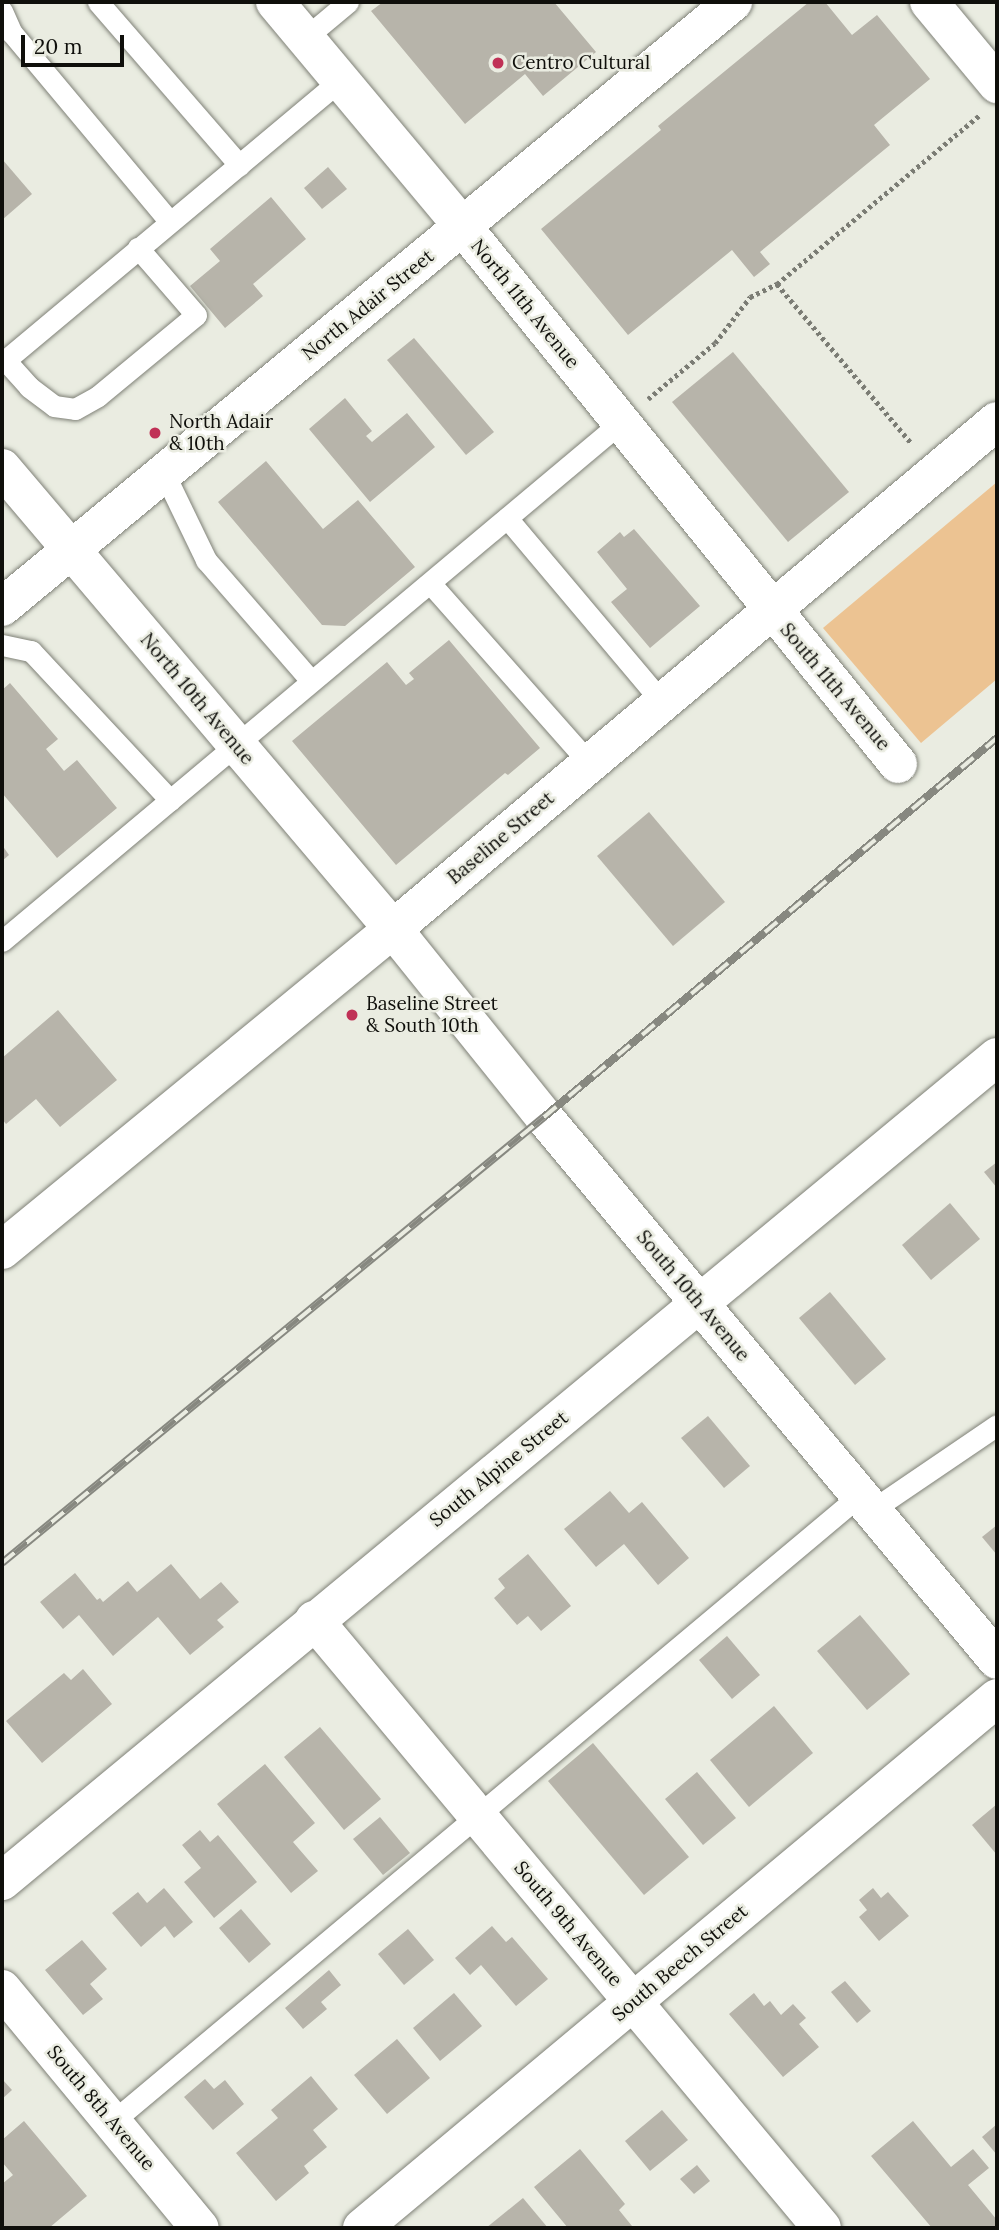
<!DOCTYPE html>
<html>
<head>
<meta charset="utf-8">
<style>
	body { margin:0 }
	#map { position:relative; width:999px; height:2230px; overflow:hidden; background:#eaece1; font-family:Lora,serif }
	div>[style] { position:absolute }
	.green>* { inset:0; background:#ecc392 }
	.building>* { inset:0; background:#b7b4aa }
	.path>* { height:4.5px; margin-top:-2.25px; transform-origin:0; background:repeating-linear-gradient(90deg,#7b7c74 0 3.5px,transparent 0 7px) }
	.roads { filter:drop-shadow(0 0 2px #7f8177) drop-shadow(0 0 2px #7f8177) }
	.lane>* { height:21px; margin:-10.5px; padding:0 10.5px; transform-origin:10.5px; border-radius:10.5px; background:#fff }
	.street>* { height:38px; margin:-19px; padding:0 19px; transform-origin:19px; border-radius:19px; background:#fff }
	.secondary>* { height:38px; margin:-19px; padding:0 19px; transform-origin:19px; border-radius:19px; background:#fff }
	.primary>* { height:38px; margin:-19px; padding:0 19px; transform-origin:19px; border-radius:19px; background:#fff }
	.highway>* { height:38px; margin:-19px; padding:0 19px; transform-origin:19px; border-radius:19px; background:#fff }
	.rail>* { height:8px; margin-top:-4px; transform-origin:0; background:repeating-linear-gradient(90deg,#eaece1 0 16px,#878880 0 32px); box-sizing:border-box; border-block:2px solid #878880 }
	.dots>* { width:19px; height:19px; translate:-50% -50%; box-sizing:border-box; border:4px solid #eaece1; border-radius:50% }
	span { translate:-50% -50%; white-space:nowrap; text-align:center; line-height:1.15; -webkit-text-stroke:5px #eaece1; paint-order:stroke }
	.poi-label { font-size:19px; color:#0f0f0b }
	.left { translate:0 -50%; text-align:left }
	.street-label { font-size:19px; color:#0f0f0b }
	.frame { position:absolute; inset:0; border:4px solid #0f0f0b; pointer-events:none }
	.scale { position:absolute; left:21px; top:35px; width:103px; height:32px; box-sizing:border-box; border:4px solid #0f0f0b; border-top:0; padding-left:9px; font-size:21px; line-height:24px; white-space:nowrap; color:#0f0f0b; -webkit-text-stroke:5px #eaece1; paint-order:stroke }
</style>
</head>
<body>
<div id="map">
	<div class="green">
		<div style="clip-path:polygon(997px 482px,997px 679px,921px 743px,823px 628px)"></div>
	</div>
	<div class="building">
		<div style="clip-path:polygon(383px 2px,554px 2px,596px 52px,543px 96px,525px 74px,465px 124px,371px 11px)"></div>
		<div style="clip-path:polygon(809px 2px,825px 2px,852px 35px,877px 15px,930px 79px,874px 125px,890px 145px,760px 252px,770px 264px,754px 277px,732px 250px,628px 335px,541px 229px,661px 130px,658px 126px)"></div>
		<div style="clip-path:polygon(2px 159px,32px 194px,2px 220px)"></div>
		<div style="clip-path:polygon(328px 167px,347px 189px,322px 209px,304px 188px)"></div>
		<div style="clip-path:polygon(271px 197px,306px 239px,253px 284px,263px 296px,225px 328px,190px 286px,220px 261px,210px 249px)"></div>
		<div style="clip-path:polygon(414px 338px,494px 432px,466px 455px,387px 360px)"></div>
		<div style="clip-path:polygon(733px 352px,849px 492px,788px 542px,672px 402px)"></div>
		<div style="clip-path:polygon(345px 398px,372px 431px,366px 436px,372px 442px,407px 413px,435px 447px,370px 502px,309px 429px)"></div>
		<div style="clip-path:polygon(266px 461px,323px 529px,358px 500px,415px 567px,345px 626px,322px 625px,218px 502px)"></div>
		<div style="clip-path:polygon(634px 529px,700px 606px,650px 648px,611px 602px,627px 589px,597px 552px,620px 532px,624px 537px)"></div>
		<div style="clip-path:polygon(449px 640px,540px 748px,508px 775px,505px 773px,396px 865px,292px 741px,387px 662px,406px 685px,414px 679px,409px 673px)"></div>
		<div style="clip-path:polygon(10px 683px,58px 739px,46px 749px,64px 771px,77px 760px,117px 808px,57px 858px,2px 793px,2px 690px)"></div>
		<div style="clip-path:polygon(649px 812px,725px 902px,673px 946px,597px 856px)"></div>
		<div style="clip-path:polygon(2px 845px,9px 855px,2px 861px)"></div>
		<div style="clip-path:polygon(58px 1010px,117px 1080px,60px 1127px,36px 1099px,6px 1124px,2px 1119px,2px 1058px)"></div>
		<div style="clip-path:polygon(997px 1162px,997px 1188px,984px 1172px)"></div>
		<div style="clip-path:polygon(950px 1203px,980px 1239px,931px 1280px,902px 1245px)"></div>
		<div style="clip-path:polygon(830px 1292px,886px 1359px,855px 1385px,799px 1318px)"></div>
		<div style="clip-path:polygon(708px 1416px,750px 1466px,724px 1488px,681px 1438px)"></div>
		<div style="clip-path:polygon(610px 1491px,629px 1513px,642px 1502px,689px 1558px,658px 1585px,624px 1544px,596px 1567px,564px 1529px)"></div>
		<div style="clip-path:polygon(997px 1525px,997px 1555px,982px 1537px)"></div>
		<div style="clip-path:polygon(528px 1554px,571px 1606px,541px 1631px,528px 1616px,517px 1625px,494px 1598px,505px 1588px,498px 1579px)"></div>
		<div style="clip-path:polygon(171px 1564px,200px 1599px,221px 1582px,239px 1602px,217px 1620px,224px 1627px,190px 1655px,158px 1617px,113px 1656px,79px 1615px,63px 1629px,40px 1602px,75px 1573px,97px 1600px,100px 1598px,103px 1602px,128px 1581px,137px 1592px)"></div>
		<div style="clip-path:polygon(860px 1615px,910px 1674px,867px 1710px,817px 1651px)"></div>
		<div style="clip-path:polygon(727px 1636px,760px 1675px,732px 1699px,699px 1660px)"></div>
		<div style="clip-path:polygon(83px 1669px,112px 1704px,42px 1763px,6px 1721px,64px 1673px,71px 1680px)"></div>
		<div style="clip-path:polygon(774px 1706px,813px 1753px,749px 1807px,710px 1760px)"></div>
		<div style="clip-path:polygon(320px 1727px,381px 1799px,344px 1830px,284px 1757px)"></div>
		<div style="clip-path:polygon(593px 1743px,689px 1857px,644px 1895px,548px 1781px)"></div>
		<div style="clip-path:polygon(265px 1764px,315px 1823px,293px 1842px,318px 1871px,291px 1893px,217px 1804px)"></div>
		<div style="clip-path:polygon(697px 1772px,736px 1818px,703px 1845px,665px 1799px)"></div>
		<div style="clip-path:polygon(997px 1804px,997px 1855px,972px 1825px)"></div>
		<div style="clip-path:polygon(380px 1817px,410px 1853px,383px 1875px,353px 1839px)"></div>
		<div style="clip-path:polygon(200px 1830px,210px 1842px,218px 1835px,257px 1882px,214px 1918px,184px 1882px,201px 1868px,182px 1845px)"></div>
		<div style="clip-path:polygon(164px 1888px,193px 1922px,174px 1938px,165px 1926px,141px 1947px,112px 1913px,138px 1892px,147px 1903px)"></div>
		<div style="clip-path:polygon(873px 1888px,881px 1898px,888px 1892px,909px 1916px,879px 1941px,859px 1917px,867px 1910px,859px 1900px)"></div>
		<div style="clip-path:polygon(241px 1909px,271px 1944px,249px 1963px,219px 1928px)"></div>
		<div style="clip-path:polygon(492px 1926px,506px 1942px,512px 1937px,548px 1979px,516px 2006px,481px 1965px,470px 1975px,455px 1958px)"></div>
		<div style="clip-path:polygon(408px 1929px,434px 1960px,404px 1985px,378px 1954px)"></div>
		<div style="clip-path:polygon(82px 1940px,107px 1969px,90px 1984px,103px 1999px,83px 2015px,45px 1970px)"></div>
		<div style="clip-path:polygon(329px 1970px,341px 1985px,321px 2002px,327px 2009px,303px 2029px,285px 2008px)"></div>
		<div style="clip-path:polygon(845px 1981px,871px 2011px,857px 2023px,831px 1992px)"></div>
		<div style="clip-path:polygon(454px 1993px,482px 2026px,440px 2061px,413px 2028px)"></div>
		<div style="clip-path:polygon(754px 1993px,764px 2006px,770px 2001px,781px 2015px,793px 2004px,806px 2018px,799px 2024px,819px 2047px,783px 2077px,729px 2014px)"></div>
		<div style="clip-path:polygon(397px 2039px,430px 2078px,387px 2114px,354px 2075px)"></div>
		<div style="clip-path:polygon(311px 2076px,338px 2109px,313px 2130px,327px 2147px,304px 2166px,309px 2173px,276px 2201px,236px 2153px,278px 2118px,271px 2110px)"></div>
		<div style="clip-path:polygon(2px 2079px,12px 2090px,2px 2099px)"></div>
		<div style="clip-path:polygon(205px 2079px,214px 2089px,225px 2080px,244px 2104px,213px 2130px,184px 2097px)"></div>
		<div style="clip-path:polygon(662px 2110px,688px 2140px,650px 2171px,625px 2141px)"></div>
		<div style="clip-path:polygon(24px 2121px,87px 2196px,49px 2228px,6px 2228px,2px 2223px,2px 2184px,13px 2175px,2px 2162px,2px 2140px)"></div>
		<div style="clip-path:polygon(913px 2121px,951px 2167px,973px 2149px,989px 2168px,968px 2185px,997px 2220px,997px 2228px,932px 2228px,871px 2156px)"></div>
		<div style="clip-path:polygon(997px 2124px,997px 2155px,982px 2137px)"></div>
		<div style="clip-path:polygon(580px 2149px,625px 2204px,619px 2210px,632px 2226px,629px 2228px,568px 2228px,534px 2187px)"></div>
		<div style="clip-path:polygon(697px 2165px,710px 2181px,694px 2194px,680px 2179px)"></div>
		<div style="clip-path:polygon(523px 2198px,548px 2228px,486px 2228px)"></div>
	</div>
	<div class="path">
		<div style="left:777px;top:284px;width:209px;rotate:49.8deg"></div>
		<div style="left:648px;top:399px;width:87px;rotate:-39.9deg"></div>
		<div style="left:715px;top:343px;width:58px;rotate:-52.7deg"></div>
		<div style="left:750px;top:297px;width:30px;rotate:-26deg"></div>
		<div style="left:777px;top:284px;width:264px;rotate:-39.8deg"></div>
	</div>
	<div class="roads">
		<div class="lane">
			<div style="left:98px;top:2px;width:216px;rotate:49.1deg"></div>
			<div style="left:2px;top:11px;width:24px;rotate:66deg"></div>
			<div style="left:12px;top:33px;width:246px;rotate:50.1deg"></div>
			<div style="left:305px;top:38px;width:56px;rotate:-39.9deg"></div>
			<div style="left:5px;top:360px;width:36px;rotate:48deg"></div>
			<div style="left:29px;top:387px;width:31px;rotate:37deg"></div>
			<div style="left:54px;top:406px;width:21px;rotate:8deg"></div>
			<div style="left:75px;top:409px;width:26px;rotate:-29deg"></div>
			<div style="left:98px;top:396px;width:127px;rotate:-39.6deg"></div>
			<div style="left:196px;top:315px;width:89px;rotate:-130.9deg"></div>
			<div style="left:2px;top:363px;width:441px;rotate:-39.9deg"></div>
			<div style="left:164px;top:473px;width:97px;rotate:64.2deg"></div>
			<div style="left:206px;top:560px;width:160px;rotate:49deg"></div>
			<div style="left:507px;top:518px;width:241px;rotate:49.9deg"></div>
			<div style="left:430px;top:583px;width:240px;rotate:48.5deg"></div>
			<div style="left:2px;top:645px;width:30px;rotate:12deg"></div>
			<div style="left:31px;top:651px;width:204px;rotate:47deg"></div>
			<div style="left:2px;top:941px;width:806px;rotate:-39.97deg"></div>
			<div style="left:872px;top:1510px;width:151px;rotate:-34.2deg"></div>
			<div style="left:112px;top:2122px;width:976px;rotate:-39.97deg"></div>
		</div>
		<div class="street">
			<div style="left:275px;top:2px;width:293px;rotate:50.1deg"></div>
			<div style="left:463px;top:227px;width:691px;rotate:50.99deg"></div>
			<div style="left:929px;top:2px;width:107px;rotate:50.3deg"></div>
			<div style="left:314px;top:1620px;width:792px;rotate:50.12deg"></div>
			<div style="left:2px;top:1881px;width:1292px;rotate:-39.63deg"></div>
			<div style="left:2px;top:1989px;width:310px;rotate:50.4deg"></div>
			<div style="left:362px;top:2228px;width:827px;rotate:-39.85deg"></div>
		</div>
		<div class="secondary">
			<div style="left:393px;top:929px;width:241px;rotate:51.2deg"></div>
			<div style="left:544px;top:1117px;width:707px;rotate:50.16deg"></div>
		</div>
		<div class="primary">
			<div style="left:2px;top:468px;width:604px;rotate:49.7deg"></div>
		</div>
		<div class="highway">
			<div style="left:2px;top:607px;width:949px;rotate:-39.61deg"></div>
			<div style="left:2px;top:1250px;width:506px;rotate:-39.39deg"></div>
			<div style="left:393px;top:929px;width:789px;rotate:-40.07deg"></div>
		</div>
	</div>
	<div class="rail">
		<div style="left:2px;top:1563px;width:702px;rotate:-39.45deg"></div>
		<div style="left:544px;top:1117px;width:591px;rotate:-39.92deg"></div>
	</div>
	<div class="dots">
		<div style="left:498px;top:63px;background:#c03156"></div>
		<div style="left:155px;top:433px;background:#c03156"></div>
		<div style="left:352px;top:1015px;background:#c03156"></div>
	</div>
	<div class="poi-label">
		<span class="left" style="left:512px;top:63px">Centro Cultural</span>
		<span class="left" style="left:169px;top:433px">North Adair<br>&amp; 10th</span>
		<span class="left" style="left:366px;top:1015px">Baseline Street<br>&amp; South 10th</span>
	</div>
	<div class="street-label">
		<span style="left:525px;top:304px;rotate:51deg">North 11th Avenue</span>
		<span style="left:368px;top:305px;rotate:-39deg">North Adair Street</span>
		<span style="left:835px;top:687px;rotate:50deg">South 11th Avenue</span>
		<span style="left:197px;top:699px;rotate:50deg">North 10th Avenue</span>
		<span style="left:501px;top:838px;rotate:-40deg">Baseline Street</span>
		<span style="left:693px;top:1296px;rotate:50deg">South 10th Avenue</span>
		<span style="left:499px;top:1469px;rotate:-39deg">South Alpine Street</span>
		<span style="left:568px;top:1924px;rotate:50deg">South 9th Avenue</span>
		<span style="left:680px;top:1963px;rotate:-40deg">South Beech Street</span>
		<span style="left:101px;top:2108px;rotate:50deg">South 8th Avenue</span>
	</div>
	<div class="frame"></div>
	<div class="scale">20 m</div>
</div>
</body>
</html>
